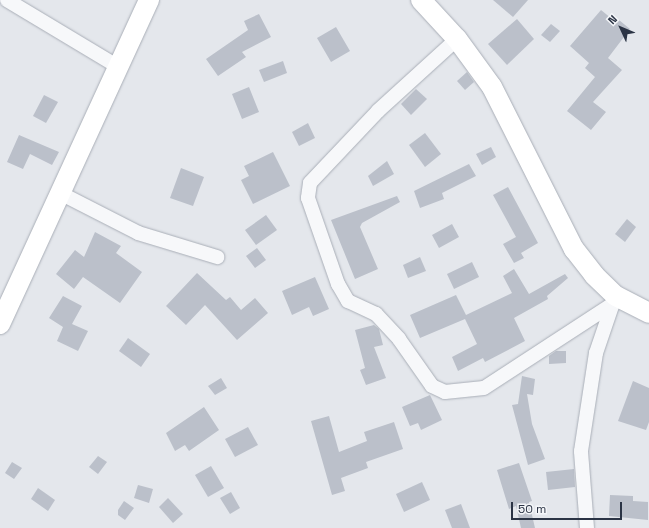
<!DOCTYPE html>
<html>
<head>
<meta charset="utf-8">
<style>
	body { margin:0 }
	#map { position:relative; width:649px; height:528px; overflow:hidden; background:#e4e7ec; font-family:"Space Grotesk",sans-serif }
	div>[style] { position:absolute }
	.building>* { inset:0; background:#bbc0ca }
	.roads { filter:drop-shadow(0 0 1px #a9aeb7) drop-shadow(0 0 1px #a9aeb7) }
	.street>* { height:14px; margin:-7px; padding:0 7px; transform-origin:7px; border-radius:7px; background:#f7f8fa }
	.secondary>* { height:20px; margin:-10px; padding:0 10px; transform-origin:10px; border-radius:10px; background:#fff }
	span { translate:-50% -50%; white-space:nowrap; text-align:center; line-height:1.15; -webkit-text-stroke:3px #f4f6f9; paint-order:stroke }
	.north { position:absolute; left:601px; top:8px; width:40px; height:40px; -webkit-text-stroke:3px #f4f6f9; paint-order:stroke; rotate:314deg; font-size:11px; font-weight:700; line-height:16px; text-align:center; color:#2b3445 }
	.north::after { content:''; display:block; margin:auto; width:14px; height:18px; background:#2b3445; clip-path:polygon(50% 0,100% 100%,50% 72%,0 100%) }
	.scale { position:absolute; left:511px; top:502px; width:111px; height:18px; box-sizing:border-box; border:2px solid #2b3445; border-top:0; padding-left:5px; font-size:12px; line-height:14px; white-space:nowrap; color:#2b3445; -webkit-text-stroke:3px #f4f6f9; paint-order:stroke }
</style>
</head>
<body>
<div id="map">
	<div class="building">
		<div style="clip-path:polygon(493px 0,528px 0,513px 17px)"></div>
		<div style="clip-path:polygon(601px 10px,617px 23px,619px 20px,630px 29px,608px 58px,622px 70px,593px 102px,606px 112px,591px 130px,567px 111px,595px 77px,585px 68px,589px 63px,570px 46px)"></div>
		<div style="clip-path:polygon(259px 14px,271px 37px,242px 52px,246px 57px,218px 76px,206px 59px,248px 30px,244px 21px)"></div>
		<div style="clip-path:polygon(517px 19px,534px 39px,507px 65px,488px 44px)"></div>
		<div style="clip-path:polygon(551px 24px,560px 31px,550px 42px,541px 35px)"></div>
		<div style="clip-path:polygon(336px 27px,350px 51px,331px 62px,317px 38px)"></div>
		<div style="clip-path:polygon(283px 61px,287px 73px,264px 82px,259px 70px)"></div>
		<div style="clip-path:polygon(467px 72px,474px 82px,465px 90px,457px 81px)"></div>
		<div style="clip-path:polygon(249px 87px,259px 112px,242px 119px,232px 94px)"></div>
		<div style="clip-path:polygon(416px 89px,427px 99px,411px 115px,401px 104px)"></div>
		<div style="clip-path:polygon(44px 95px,58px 102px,46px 123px,33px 116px)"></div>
		<div style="clip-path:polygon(308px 123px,315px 138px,299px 146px,292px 132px)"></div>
		<div style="clip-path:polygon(425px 133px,441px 154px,425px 167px,409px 145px)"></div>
		<div style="clip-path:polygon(19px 135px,59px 152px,52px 165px,30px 154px,23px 169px,7px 162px)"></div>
		<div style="clip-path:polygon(491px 147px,496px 157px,482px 165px,476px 154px)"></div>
		<div style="clip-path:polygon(273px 152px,290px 186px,253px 204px,241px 180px,249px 176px,244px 166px)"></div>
		<div style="clip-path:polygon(387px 161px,394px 174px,373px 186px,368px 176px)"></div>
		<div style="clip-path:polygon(469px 164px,476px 176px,442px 193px,444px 199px,420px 208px,414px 191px)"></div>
		<div style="clip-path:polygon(181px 168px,204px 177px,193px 206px,170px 198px)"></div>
		<div style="clip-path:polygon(508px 187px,538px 243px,521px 253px,524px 258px,514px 263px,503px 244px,516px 237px,493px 195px)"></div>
		<div style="clip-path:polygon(397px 196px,400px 202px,362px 223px,360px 227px,378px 269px,355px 279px,331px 220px)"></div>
		<div style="clip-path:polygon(266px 215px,277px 230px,256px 245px,245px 230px)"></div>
		<div style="clip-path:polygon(627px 219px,636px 227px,625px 242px,615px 234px)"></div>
		<div style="clip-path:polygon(452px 224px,459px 237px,439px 248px,432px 235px)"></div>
		<div style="clip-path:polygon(95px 232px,121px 246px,116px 253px,142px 272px,120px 303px,83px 277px,74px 289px,56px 274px,75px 250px,84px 257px)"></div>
		<div style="clip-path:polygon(257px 248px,266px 260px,255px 268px,246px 256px)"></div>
		<div style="clip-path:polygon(420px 257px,426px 271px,408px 278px,403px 265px)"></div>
		<div style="clip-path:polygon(472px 262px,479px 277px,454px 289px,447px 274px)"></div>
		<div style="clip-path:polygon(514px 269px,529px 294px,565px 274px,568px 278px,547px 296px,548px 299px,514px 318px,525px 341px,485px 362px,483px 358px,458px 371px,452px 357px,477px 344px,465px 319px,420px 338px,410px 315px,456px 295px,466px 315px,512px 293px,503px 276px)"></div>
		<div style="clip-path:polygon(197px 273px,226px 300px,230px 297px,241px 310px,255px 298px,268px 313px,237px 340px,205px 305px,186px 325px,166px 306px)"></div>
		<div style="clip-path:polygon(315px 277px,329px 309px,313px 316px,309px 307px,292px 315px,282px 291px)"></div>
		<div style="clip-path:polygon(63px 296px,82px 306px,72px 324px,88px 331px,78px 351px,57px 341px,63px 327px,49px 318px)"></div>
		<div style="clip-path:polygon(374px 325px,379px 329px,383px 345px,374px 347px,386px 378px,366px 385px,360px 370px,365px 368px,355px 330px)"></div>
		<div style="clip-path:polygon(128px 338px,150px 354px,141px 367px,119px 351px)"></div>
		<div style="clip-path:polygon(556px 351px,566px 351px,566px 363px,549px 364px,549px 356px)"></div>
		<div style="clip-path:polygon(522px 376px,535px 379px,533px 395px,527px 394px,532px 424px,545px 459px,528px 465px,512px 405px,518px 404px)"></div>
		<div style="clip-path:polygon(221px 378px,227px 388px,215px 395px,208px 386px)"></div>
		<div style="clip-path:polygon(633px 381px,649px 388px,649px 422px,646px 430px,618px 421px)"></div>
		<div style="clip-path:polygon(430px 395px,442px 420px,421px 430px,418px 423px,410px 426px,402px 407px)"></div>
		<div style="clip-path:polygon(204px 407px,219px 430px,189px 451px,185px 445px,175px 451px,166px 433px)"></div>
		<div style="clip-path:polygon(329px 416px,339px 452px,367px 441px,364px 432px,394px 422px,403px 449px,366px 462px,368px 468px,341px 478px,345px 491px,332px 495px,311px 421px)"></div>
		<div style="clip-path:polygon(248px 427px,258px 445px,235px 457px,225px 439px)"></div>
		<div style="clip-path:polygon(98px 456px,107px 462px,98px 474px,89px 467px)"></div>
		<div style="clip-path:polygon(12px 462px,22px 468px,14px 479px,5px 473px)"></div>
		<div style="clip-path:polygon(519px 463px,532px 501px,529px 502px,535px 528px,521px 528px,516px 506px,509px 509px,497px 470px)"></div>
		<div style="clip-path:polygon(211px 466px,224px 488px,208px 497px,195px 475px)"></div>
		<div style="clip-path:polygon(574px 469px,575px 487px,548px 490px,546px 472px)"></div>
		<div style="clip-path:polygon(422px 482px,430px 500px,404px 512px,396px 494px)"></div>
		<div style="clip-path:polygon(138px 485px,153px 489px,149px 503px,134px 498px)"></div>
		<div style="clip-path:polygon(38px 488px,55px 500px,48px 511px,31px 499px)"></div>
		<div style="clip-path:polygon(231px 492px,240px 508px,230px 514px,220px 498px)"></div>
		<div style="clip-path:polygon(610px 495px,633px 496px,633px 501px,648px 502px,648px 520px,609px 516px)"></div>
		<div style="clip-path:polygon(168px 498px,183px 514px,173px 523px,159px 507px)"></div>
		<div style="clip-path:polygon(124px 501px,134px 508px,125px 520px,118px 515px,118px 510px)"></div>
		<div style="clip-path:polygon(461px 504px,470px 528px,452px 528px,445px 510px)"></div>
	</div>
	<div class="roads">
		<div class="street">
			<div style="left:7px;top:0;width:128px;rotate:31deg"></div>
			<div style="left:457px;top:39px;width:107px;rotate:137.7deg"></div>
			<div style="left:378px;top:111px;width:99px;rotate:133.4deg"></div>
			<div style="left:310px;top:183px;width:15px;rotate:98deg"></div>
			<div style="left:308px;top:198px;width:91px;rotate:70.8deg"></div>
			<div style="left:338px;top:284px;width:20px;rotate:60deg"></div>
			<div style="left:348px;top:301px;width:31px;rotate:25deg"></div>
			<div style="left:376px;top:314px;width:34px;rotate:47deg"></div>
			<div style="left:399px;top:339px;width:57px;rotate:54.9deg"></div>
			<div style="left:432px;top:386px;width:14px;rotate:25deg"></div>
			<div style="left:445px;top:392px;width:39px;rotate:-6deg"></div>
			<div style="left:484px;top:388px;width:154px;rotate:-33.1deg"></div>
			<div style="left:60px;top:193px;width:88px;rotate:27.1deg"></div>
			<div style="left:138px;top:233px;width:83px;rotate:16.9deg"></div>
			<div style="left:587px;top:528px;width:77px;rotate:-94.5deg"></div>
			<div style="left:581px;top:451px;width:99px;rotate:-81.3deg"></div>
			<div style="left:596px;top:353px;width:53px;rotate:-71.2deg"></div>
		</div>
		<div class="secondary">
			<div style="left:421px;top:0;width:53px;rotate:47.3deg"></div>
			<div style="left:457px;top:39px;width:59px;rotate:53.9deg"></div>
			<div style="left:492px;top:87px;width:182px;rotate:63.2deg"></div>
			<div style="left:574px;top:249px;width:33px;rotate:52deg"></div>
			<div style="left:594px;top:275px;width:30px;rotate:44deg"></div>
			<div style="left:616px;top:296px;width:37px;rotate:27deg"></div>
			<div style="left:0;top:324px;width:357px;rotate:-65.3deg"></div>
		</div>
	</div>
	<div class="north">N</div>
	<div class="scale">50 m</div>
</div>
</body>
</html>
